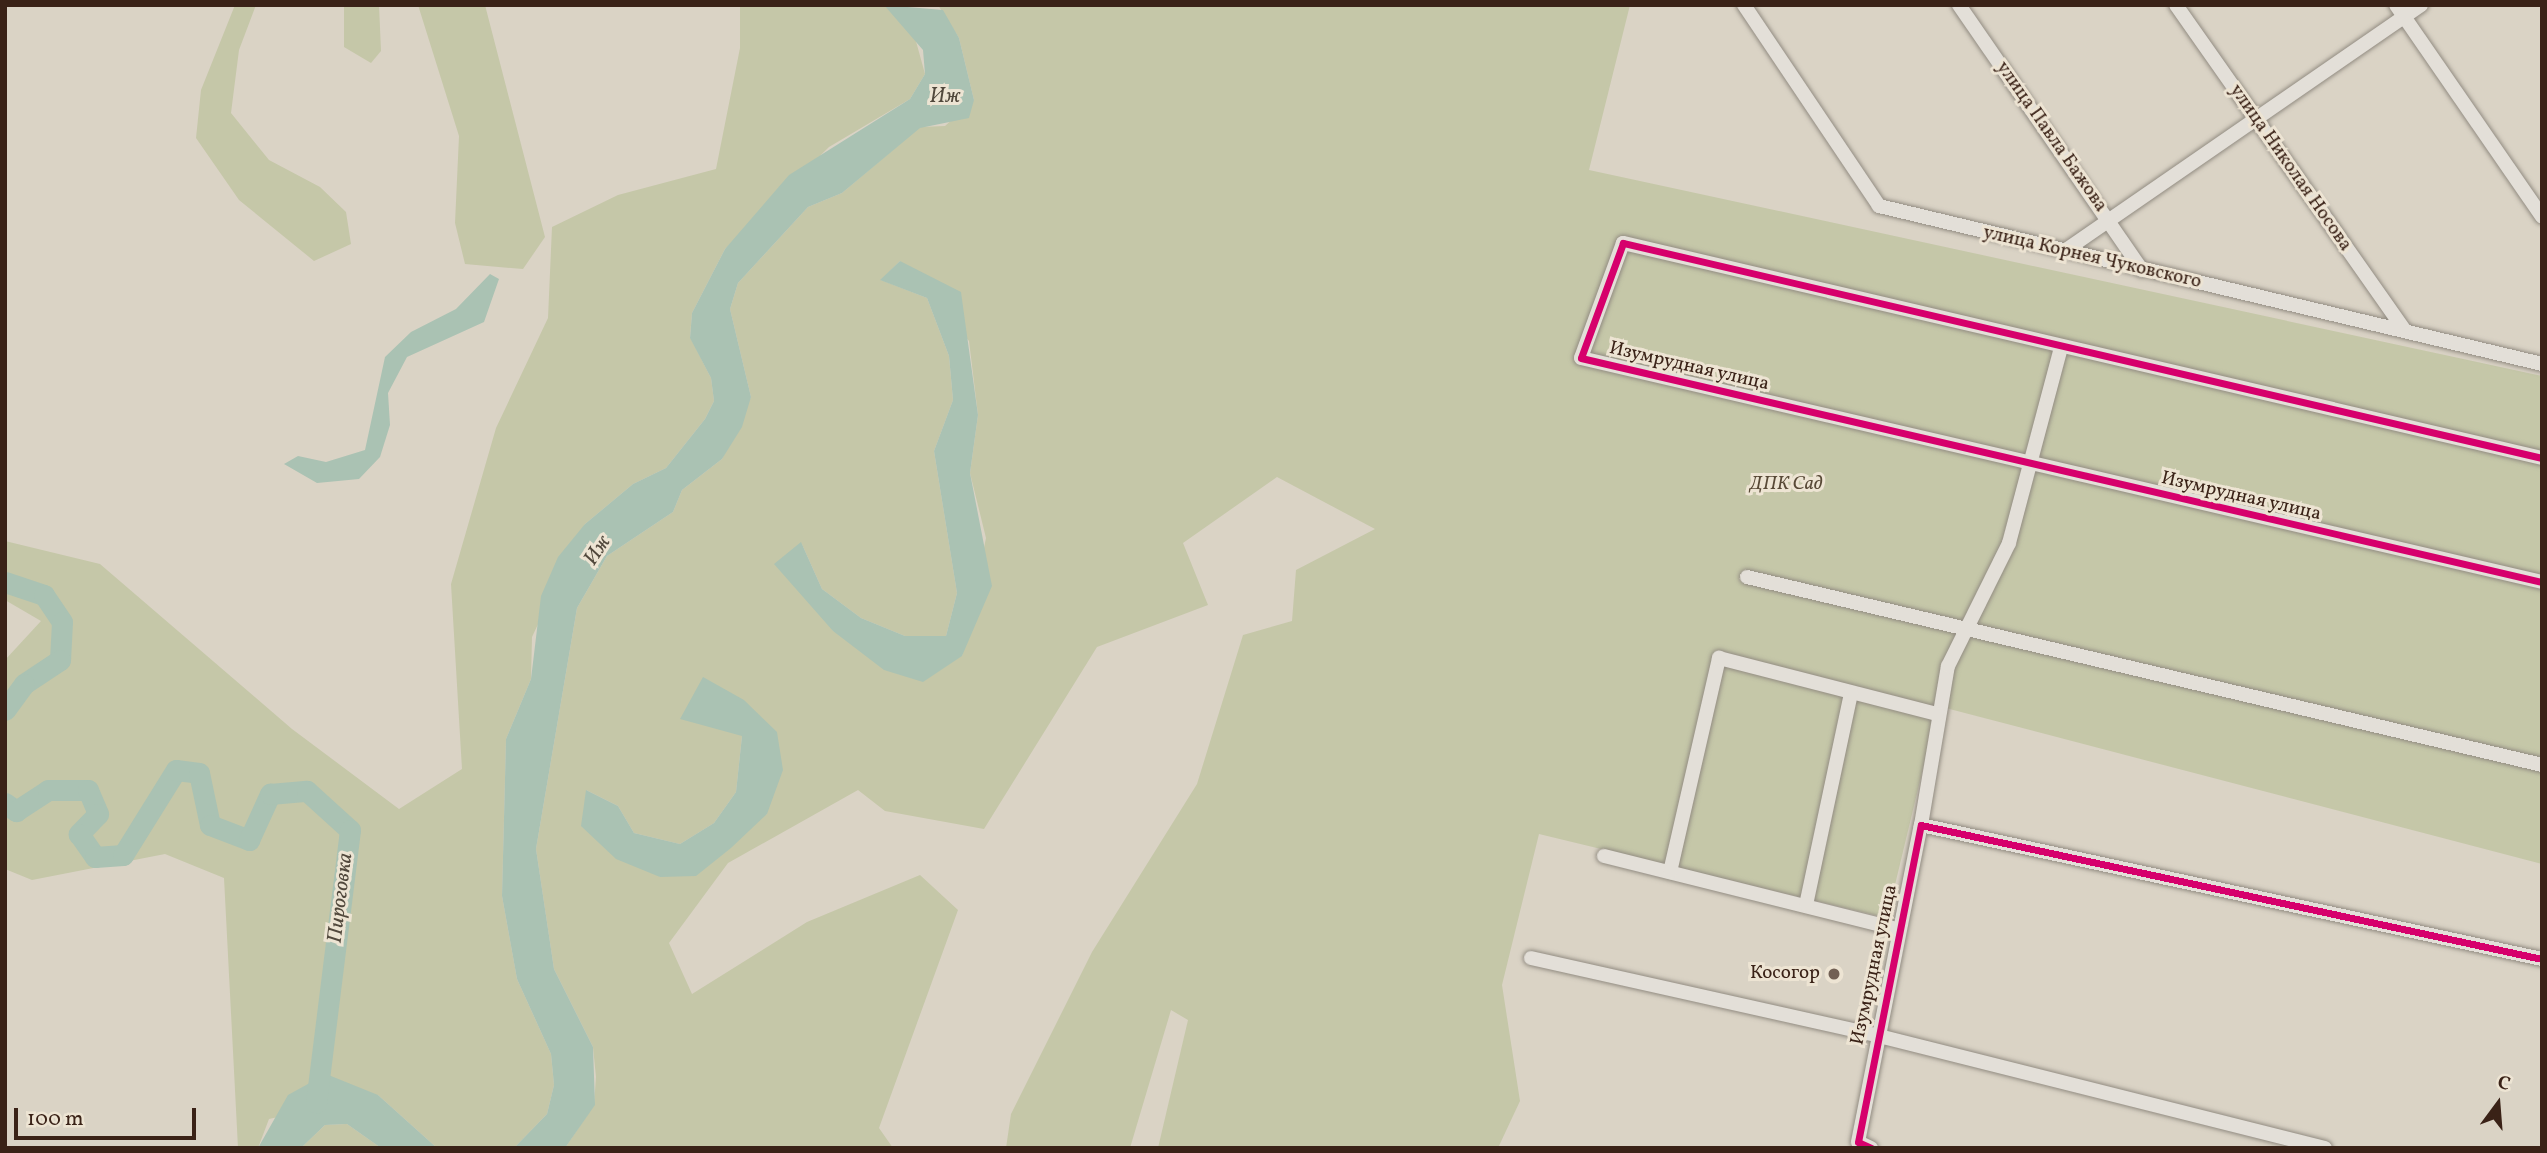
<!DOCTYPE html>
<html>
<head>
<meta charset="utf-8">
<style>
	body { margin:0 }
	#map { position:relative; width:2547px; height:1153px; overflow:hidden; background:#dad3c5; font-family:Vollkorn,serif }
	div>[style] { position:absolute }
	.green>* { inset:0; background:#c5c7a8 }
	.water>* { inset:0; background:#aac2b3 }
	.river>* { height:21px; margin:-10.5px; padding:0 10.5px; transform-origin:10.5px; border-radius:10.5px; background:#aac2b3 }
	.roads { filter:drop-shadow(0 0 2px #928c82) drop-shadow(0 0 2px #928c82) }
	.street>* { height:14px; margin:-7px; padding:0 7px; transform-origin:7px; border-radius:7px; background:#e3dfd8 }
	.cycleway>* { height:7px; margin:-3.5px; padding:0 3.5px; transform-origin:3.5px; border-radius:3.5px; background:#d6006c }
	.dots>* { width:19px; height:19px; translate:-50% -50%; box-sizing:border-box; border:4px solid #ede4d3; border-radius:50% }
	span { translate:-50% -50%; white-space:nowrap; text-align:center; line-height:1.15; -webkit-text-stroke:6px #ede4d3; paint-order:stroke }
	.street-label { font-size:19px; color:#3a2217 }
	.park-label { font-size:19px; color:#584936; font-style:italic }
	.poi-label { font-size:19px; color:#3a2217 }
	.right { translate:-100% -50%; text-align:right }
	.water-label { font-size:21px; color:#51483c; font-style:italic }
	.frame { position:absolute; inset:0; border:7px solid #3a2217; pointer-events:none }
	.north { position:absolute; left:2463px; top:1069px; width:70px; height:70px; -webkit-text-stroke:5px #ede4d3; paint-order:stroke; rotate:16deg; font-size:19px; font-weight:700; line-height:28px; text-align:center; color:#3a2217 }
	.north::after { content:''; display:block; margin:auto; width:24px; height:32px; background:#3a2217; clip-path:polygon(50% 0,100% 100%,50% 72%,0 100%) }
	.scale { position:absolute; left:14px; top:1108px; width:182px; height:32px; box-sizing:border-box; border:4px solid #3a2217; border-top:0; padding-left:9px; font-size:21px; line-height:24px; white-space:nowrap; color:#3a2217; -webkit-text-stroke:5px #ede4d3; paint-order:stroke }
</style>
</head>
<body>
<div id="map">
	<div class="green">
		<div style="clip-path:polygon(235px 5px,256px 5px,239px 50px,231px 113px,269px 160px,320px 187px,346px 212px,351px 244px,314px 261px,239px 200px,196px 138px,201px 90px)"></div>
		<div style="clip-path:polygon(344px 5px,379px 5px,381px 51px,371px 63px,344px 47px)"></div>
		<div style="clip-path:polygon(418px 5px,485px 5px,545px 237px,523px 269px,465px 264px,455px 223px,459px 136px)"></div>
		<div style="clip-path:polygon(740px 5px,884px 5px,914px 34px,925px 74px,910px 99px,829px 147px,725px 249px,692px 313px,690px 337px,711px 378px,714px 401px,705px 419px,666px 468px,633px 484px,585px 524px,532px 637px,531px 679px,506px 739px,502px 896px,517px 979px,551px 1054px,554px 1085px,547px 1114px,514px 1148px,437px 1148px,378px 1095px,269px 1119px,258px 1148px,238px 1148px,224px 878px,165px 854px,32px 880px,5px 869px,5px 660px,41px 621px,5px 600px,5px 541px,100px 564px,292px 729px,399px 809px,462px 769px,451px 584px,496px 428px,548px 318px,552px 227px,618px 195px,716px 169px,740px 48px)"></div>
		<div style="clip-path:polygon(evenodd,938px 5px,1630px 5px,1589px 170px,2542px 376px,2542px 864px,1938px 706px,1887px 918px,1539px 834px,1502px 985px,1520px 1101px,1498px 1148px,1158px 1148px,1188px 1020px,1171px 1010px,1130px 1148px,1006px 1148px,1011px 1114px,1092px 952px,1197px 784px,1243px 635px,1292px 621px,1296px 570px,1375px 529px,1277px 477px,1183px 543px,1208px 605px,1097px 647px,984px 829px,885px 811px,858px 790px,728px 863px,669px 943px,692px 994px,807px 922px,920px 875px,958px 910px,879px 1128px,893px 1148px,565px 1148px,594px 1105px,596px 1077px,593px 1047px,554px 969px,536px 849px,577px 608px,607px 556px,673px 512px,682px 490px,722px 459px,751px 397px,730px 309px,738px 283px,808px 207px,842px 193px,920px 127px,945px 126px,974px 100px,959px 38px,938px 5px,900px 261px,969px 341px,978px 415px,970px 473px,986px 538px,962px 656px,833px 631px,801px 542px,822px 589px,861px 618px,905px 636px,946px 636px,957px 593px,934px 451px,953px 400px,949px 356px,927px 298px,881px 280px,900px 261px,938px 5px,742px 736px,767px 814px,660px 877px,586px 790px,618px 806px,634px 833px,680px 844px,714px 823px,736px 792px,742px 736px)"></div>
		<div style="clip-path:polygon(347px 1124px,381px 1148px,301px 1148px,325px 1125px)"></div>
	</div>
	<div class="water">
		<div style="clip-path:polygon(884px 5px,943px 10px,959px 38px,974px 100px,969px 118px,920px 128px,842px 193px,808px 207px,738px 283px,730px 309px,751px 397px,742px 427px,722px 459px,682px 490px,673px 512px,607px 556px,577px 608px,536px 849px,554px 969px,593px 1047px,595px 1105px,565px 1148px,514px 1148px,547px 1114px,554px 1085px,551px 1054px,517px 979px,502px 896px,506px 739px,531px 679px,541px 596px,558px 557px,585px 524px,633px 484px,666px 468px,705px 419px,714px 401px,711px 378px,690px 338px,692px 313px,725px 249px,789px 175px,910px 99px,925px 74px,923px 50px)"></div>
		<div style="clip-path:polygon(900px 261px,961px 292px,978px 415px,970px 473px,992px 586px,962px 656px,923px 682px,884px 670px,833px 631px,774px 564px,801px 542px,822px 589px,861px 618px,905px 636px,946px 636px,957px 593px,934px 451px,953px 400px,949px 356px,927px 298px,880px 280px)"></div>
		<div style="clip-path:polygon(490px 274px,499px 279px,484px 322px,407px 357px,388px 393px,390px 425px,380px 457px,359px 479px,317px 483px,284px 464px,298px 456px,326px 462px,365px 450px,385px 357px,411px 332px,456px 309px)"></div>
		<div style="clip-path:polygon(703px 677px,744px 700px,777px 732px,783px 770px,767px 814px,731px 848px,696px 876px,660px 877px,616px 859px,581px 826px,586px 790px,618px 806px,634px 833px,680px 844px,714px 823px,736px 792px,742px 736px,680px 719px)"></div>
		<div style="clip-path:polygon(326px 1074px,378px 1095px,437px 1148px,381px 1148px,347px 1124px,325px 1125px,301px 1148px,258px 1148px,288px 1095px)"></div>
	</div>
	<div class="river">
		<div style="left:5px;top:582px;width:41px;rotate:18.4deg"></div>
		<div style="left:44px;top:595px;width:32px;rotate:56deg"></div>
		<div style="left:62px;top:622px;width:38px;rotate:93deg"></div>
		<div style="left:60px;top:660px;width:43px;rotate:146.3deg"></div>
		<div style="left:24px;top:684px;width:32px;rotate:126deg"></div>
		<div style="left:5px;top:803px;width:14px;rotate:36deg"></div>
		<div style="left:16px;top:811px;width:38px;rotate:-33deg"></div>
		<div style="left:48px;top:790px;width:40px"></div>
		<div style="left:88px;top:790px;width:26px;rotate:67deg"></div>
		<div style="left:98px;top:814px;width:28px;rotate:134deg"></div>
		<div style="left:79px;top:834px;width:28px;rotate:55deg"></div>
		<div style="left:95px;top:857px;width:28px;rotate:-4deg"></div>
		<div style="left:123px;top:855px;width:100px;rotate:-58.1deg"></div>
		<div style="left:176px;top:770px;width:23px;rotate:7deg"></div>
		<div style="left:199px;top:773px;width:53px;rotate:78.1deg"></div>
		<div style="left:210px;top:825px;width:42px;rotate:21deg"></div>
		<div style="left:249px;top:840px;width:51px;rotate:-65.5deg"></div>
		<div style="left:270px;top:794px;width:37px;rotate:-5deg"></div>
		<div style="left:307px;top:791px;width:58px;rotate:42.2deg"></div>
		<div style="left:350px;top:830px;width:275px;rotate:97.1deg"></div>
	</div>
	<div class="roads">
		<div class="street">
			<div style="left:1744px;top:5px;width:242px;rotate:56.1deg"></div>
			<div style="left:1879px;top:206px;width:682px;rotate:13.4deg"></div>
			<div style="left:1959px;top:5px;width:322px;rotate:55.4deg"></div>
			<div style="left:2176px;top:5px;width:398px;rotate:54.9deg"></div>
			<div style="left:2396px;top:5px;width:257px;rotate:55.4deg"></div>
			<div style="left:2063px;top:252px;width:435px;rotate:-34.6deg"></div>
			<div style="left:2542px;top:458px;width:944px;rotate:-166.83deg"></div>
			<div style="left:1623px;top:243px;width:122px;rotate:110.1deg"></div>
			<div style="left:1581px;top:358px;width:987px;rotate:13.12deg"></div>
			<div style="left:1747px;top:577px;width:817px;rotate:13.3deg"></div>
			<div style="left:1921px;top:825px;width:161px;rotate:-80.4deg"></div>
			<div style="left:1948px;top:666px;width:137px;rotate:-63.6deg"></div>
			<div style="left:2009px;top:543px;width:203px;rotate:-75.1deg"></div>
			<div style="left:1604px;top:856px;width:301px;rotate:14deg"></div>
			<div style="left:1670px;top:872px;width:220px;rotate:-77.1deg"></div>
			<div style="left:1719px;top:658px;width:225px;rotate:14.4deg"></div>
			<div style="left:1806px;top:905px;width:217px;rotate:-78deg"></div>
			<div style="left:1531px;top:958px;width:353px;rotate:12.6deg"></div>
			<div style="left:1875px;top:1035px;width:464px;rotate:14.1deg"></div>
			<div style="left:1871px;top:1148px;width:14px;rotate:-155deg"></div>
			<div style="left:1858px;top:1142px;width:323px;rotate:-78.8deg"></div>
			<div style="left:1921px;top:825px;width:635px;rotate:12.18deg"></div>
		</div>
	</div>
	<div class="cycleway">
		<div style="left:2542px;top:458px;width:944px;rotate:-166.83deg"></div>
		<div style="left:1623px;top:243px;width:122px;rotate:110.1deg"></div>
		<div style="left:1581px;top:358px;width:987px;rotate:13.12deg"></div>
		<div style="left:1871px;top:1148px;width:14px;rotate:-155deg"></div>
		<div style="left:1858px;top:1142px;width:323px;rotate:-78.8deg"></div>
		<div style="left:1921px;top:825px;width:635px;rotate:12.18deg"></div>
	</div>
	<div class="dots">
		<div style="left:1834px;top:974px;background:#726054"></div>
	</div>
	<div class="street-label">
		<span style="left:2051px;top:137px;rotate:55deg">улица Павла Бажова</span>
		<span style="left:2290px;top:168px;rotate:55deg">улица Николая Носова</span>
		<span style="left:2092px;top:258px;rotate:13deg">улица Корнея Чуковского</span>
		<span style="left:1689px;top:367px;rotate:13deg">Изумрудная улица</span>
		<span style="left:2241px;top:497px;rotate:13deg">Изумрудная улица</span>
		<span style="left:1875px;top:965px;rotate:-78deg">Изумрудная улица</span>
	</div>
	<div class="park-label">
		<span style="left:1786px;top:485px">ДПК Сад</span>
	</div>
	<div class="poi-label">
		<span class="right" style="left:1820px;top:974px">Косогор</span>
	</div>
	<div class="water-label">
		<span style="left:945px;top:97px">Иж</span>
		<span style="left:598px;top:551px;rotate:-57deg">Иж</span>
		<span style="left:341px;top:898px;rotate:-83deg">Пироговка</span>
	</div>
	<div class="frame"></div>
	<div class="north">С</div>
	<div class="scale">100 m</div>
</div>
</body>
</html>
